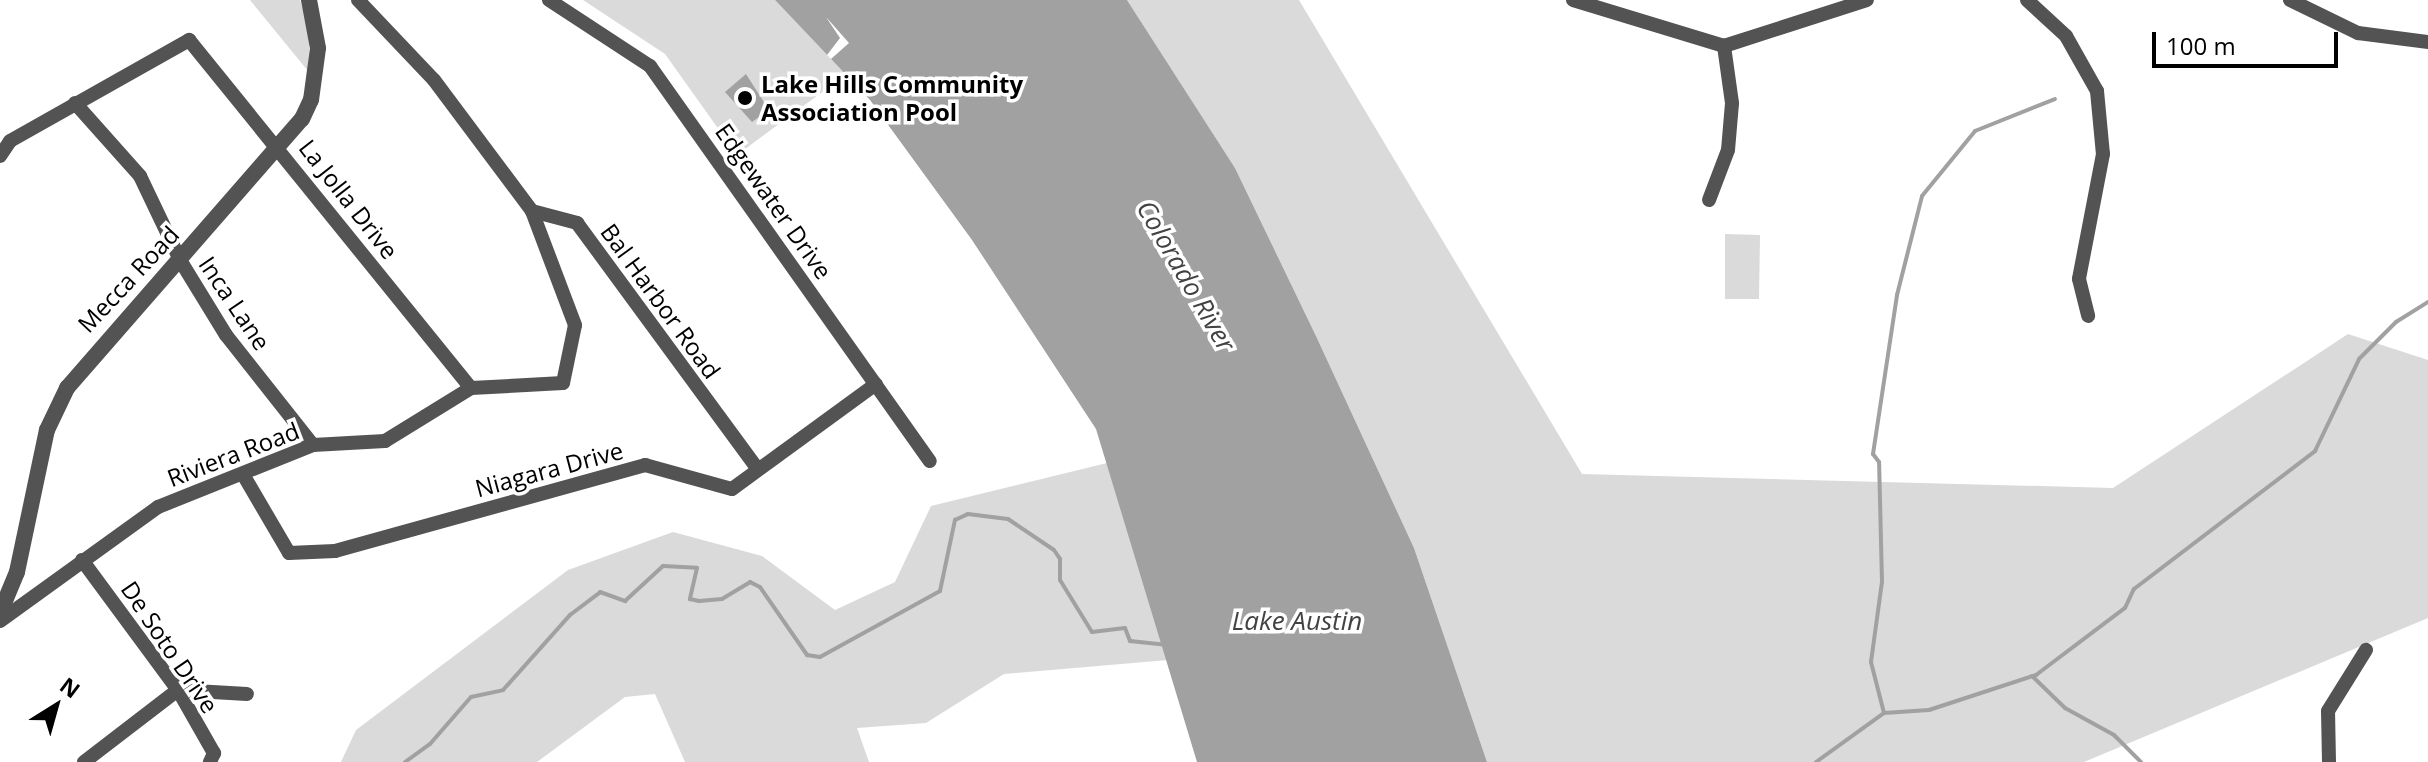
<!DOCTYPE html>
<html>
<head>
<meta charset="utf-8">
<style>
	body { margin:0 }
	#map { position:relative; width:2428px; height:762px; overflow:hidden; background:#fff; font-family:"Open Sans",sans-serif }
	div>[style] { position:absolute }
	.green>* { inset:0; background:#dadada }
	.water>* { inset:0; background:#a1a1a1 }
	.pier>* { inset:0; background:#fff }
	.stream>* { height:4px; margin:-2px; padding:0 2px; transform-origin:2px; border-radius:2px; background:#a1a1a1 }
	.minor>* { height:14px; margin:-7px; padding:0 7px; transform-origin:7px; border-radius:7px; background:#535353 }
	.tertiary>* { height:16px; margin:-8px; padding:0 8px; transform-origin:8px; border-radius:8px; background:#535353 }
	.dots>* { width:22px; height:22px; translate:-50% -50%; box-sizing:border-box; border:4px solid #fff; border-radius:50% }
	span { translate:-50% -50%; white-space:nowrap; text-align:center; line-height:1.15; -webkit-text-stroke:7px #fff; paint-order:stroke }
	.poi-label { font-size:24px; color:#000; font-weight:700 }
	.left { translate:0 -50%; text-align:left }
	.street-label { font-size:24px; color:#000 }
	.water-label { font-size:26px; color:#424242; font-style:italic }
	.north { position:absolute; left:16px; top:666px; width:80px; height:80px; -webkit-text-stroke:6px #fff; paint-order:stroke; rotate:37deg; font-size:22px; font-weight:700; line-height:32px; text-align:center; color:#000 }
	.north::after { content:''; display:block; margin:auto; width:28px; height:36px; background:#000; clip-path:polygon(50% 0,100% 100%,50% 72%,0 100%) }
	.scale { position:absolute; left:2152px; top:32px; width:186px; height:36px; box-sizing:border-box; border:4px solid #000; border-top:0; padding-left:10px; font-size:24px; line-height:28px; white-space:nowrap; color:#000; -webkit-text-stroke:6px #fff; paint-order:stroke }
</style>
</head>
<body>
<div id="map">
	<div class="green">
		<div style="clip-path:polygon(250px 0,300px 0,310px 31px,308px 71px)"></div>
		<div style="clip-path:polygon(583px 0,775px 0,852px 81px,830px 96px,825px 90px,737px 155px,665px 54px)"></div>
		<div style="clip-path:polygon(1127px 0,1299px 0,1582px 474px,2113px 488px,2348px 334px,2428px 360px,2428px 618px,2084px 762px,1487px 762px,1414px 548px,1316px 336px,1235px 168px)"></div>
		<div style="clip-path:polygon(1725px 234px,1760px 235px,1759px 299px,1725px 299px)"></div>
		<div style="clip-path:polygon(1107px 463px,1168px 660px,1004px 674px,926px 723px,857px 728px,869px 762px,685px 762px,655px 694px,625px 697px,537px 762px,341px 762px,356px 730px,568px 570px,673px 532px,762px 556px,835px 610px,895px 582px,931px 506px)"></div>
	</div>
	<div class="water">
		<div style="clip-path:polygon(775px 0,1127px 0,1235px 168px,1316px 336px,1414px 548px,1487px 762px,1197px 762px,1096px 429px,972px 240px,870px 100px)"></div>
		<div style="clip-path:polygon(746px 74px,769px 110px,752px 122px,725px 92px)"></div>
	</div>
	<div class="pier">
		<div style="clip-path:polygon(826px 17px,849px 43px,831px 59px,827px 55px,840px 38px)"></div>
	</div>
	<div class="stream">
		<div style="left:2032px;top:676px;width:46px;rotate:44.1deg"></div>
		<div style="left:2065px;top:708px;width:56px;rotate:28.9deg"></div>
		<div style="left:2114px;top:735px;width:38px;rotate:45deg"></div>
		<div style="left:1884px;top:713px;width:53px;rotate:-104.3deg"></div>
		<div style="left:1871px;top:662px;width:81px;rotate:-82.2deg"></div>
		<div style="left:1882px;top:582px;width:120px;rotate:-91.4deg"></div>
		<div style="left:1879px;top:462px;width:10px;rotate:-127deg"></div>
		<div style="left:1873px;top:454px;width:161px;rotate:-81.4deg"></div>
		<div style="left:1897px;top:295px;width:102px;rotate:-75.8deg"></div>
		<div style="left:1922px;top:196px;width:84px;rotate:-50.8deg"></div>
		<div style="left:1975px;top:131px;width:86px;rotate:-21.8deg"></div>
		<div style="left:405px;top:762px;width:31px;rotate:-36deg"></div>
		<div style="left:430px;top:744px;width:62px;rotate:-48.9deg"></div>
		<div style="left:471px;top:697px;width:33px;rotate:-12deg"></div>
		<div style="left:503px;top:690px;width:101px;rotate:-48.2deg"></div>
		<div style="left:570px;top:615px;width:38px;rotate:-37deg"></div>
		<div style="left:600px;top:592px;width:27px;rotate:20deg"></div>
		<div style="left:625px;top:601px;width:52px;rotate:-42.6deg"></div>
		<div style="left:663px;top:566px;width:34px;rotate:3deg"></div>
		<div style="left:697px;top:568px;width:32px;rotate:103deg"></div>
		<div style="left:690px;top:599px;width:9px;rotate:13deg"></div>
		<div style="left:699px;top:601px;width:23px;rotate:-5deg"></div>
		<div style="left:722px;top:599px;width:33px;rotate:-31deg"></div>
		<div style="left:750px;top:582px;width:11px;rotate:27deg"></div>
		<div style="left:760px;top:587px;width:83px;rotate:55.3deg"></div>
		<div style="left:807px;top:655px;width:13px;rotate:9deg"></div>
		<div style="left:820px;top:657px;width:137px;rotate:-28.8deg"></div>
		<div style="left:940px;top:591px;width:73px;rotate:-78.1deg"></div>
		<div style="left:955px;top:520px;width:14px;rotate:-25deg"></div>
		<div style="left:968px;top:514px;width:40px;rotate:7.1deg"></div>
		<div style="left:1008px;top:519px;width:55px;rotate:34deg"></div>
		<div style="left:1054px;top:550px;width:11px;rotate:56deg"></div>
		<div style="left:1060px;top:559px;width:21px;rotate:90deg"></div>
		<div style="left:1060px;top:580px;width:61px;rotate:58.4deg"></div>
		<div style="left:1092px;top:632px;width:33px;rotate:-7deg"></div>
		<div style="left:1125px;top:628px;width:14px;rotate:69deg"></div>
		<div style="left:1130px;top:641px;width:38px;rotate:6deg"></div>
		<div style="left:1816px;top:762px;width:84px;rotate:-35.8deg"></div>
		<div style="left:1884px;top:713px;width:45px;rotate:-3.8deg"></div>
		<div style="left:1929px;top:710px;width:113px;rotate:-18.1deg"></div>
		<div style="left:2036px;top:675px;width:111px;rotate:-37deg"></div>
		<div style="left:2125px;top:608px;width:21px;rotate:-65deg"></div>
		<div style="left:2134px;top:589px;width:228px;rotate:-37.3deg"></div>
		<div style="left:2315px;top:451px;width:102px;rotate:-64.4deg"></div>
		<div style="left:2359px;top:359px;width:52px;rotate:-45deg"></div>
		<div style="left:2396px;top:322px;width:38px;rotate:-32deg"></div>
	</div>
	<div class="minor">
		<div style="left:358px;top:0;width:110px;rotate:46.5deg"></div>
		<div style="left:434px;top:80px;width:164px;rotate:53.2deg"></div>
		<div style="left:532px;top:211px;width:47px;rotate:14.9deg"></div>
		<div style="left:577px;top:223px;width:305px;rotate:53.7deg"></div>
		<div style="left:549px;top:0;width:121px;rotate:33.2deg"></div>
		<div style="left:650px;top:66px;width:484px;rotate:54.7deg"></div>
		<div style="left:1573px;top:0;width:158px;rotate:16.9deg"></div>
		<div style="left:1724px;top:46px;width:150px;rotate:-17.8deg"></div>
		<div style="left:2027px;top:0;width:53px;rotate:42.7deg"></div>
		<div style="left:2066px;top:36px;width:63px;rotate:60.6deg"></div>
		<div style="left:2097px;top:91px;width:63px;rotate:84.6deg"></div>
		<div style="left:2103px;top:154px;width:127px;rotate:100.9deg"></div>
		<div style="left:2079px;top:279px;width:38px;rotate:76deg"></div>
		<div style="left:2290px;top:0;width:76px;rotate:25.9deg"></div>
		<div style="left:2358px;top:33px;width:71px;rotate:7.3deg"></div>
		<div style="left:75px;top:103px;width:98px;rotate:48.3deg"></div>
		<div style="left:140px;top:176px;width:93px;rotate:64.5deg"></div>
		<div style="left:180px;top:260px;width:88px;rotate:58.5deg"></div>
		<div style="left:226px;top:335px;width:140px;rotate:51.7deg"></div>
		<div style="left:0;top:156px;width:18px;rotate:-56deg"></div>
		<div style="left:10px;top:141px;width:206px;rotate:-29.4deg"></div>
		<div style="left:189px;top:40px;width:448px;rotate:51deg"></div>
		<div style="left:1709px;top:200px;width:53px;rotate:-69.2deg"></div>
		<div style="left:1728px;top:150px;width:47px;rotate:-85.1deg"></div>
		<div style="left:1732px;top:103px;width:58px;rotate:-98deg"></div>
		<div style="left:244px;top:476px;width:89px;rotate:59.7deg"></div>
		<div style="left:289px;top:553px;width:46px;rotate:-2.5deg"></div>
		<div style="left:335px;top:551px;width:322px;rotate:-15.5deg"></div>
		<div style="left:645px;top:465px;width:90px;rotate:15.4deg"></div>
		<div style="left:732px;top:489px;width:178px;rotate:-36.1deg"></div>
		<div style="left:82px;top:560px;width:162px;rotate:53.6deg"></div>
		<div style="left:178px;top:690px;width:73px;rotate:60.3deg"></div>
		<div style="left:214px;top:753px;width:10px;rotate:114deg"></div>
		<div style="left:0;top:621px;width:195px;rotate:-35.8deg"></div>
		<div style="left:158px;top:507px;width:167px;rotate:-21.8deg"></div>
		<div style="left:313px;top:445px;width:72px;rotate:-3.2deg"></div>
		<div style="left:385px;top:441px;width:101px;rotate:-31.6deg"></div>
		<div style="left:471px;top:388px;width:92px;rotate:-3.1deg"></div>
		<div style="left:563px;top:383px;width:59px;rotate:-78.3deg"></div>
		<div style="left:575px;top:325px;width:122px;rotate:-110.7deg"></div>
		<div style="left:84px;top:762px;width:118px;rotate:-37.5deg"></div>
		<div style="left:178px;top:690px;width:69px;rotate:3.3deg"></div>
		<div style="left:2329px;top:762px;width:51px;rotate:-91.1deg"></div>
		<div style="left:2328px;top:711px;width:72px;rotate:-58.1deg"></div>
	</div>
	<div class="tertiary">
		<div style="left:0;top:613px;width:44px;rotate:-67.5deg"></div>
		<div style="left:17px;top:572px;width:145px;rotate:-78.1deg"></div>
		<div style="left:47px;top:430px;width:47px;rotate:-64.5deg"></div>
		<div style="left:67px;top:388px;width:357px;rotate:-48.9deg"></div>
		<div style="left:302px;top:119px;width:21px;rotate:-65deg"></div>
		<div style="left:311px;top:100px;width:52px;rotate:-82.3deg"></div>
		<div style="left:318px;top:48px;width:49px;rotate:-100.6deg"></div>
	</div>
	<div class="dots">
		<div style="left:745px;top:98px;background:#000"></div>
	</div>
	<div class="poi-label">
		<span class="left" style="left:761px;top:98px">Lake Hills Community<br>Association Pool</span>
	</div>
	<div class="street-label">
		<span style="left:349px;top:199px;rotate:52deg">La Jolla Drive</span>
		<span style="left:774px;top:201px;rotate:55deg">Edgewater Drive</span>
		<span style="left:128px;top:279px;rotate:-47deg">Mecca Road</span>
		<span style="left:661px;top:301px;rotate:54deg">Bal Harbor Road</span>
		<span style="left:235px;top:303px;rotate:56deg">Inca Lane</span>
		<span style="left:233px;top:454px;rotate:-21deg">Riviera Road</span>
		<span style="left:549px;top:469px;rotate:-15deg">Niagara Drive</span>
		<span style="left:170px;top:647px;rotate:56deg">De Soto Drive</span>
	</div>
	<div class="water-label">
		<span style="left:1186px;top:276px;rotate:60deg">Colorado River</span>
		<span style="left:1297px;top:621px">Lake Austin</span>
	</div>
	<div class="north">N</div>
	<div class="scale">100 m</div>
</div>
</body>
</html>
